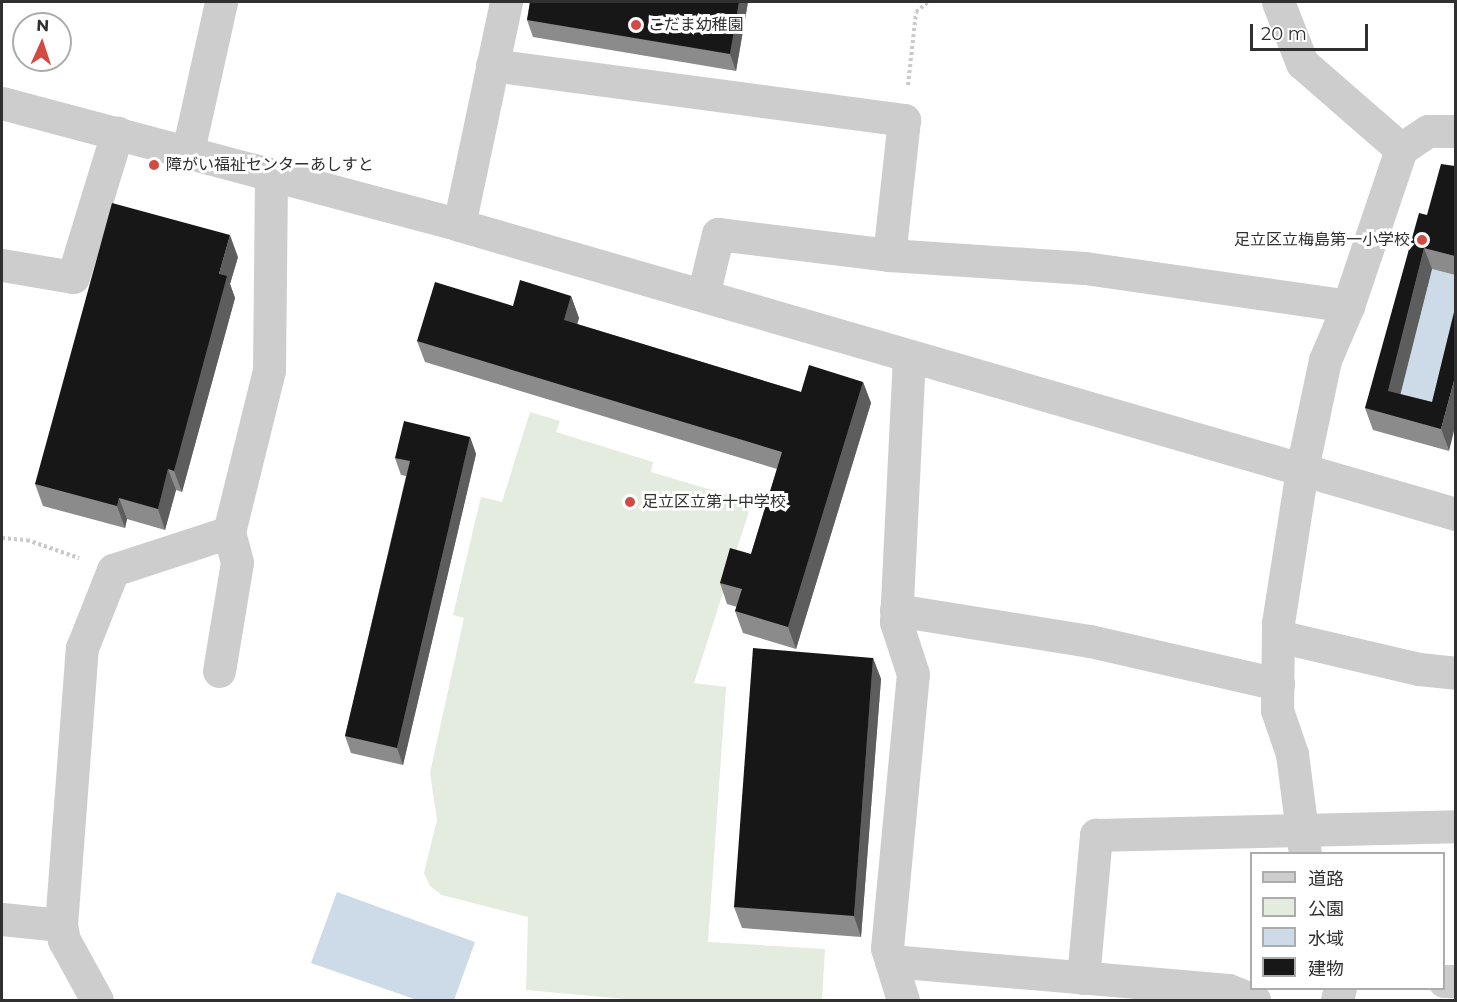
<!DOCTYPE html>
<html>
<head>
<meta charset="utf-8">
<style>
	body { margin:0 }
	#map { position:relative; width:1457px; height:1002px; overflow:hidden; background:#fff; font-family:Montserrat,"Noto Sans JP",sans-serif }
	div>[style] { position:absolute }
	.green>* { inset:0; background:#e4ebdf }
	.water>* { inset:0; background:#cddbe9 }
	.path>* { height:4px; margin-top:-2px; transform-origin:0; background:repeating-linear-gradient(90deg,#cacaca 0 3px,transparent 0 6px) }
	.minor>* { height:33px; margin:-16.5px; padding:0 16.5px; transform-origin:16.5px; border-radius:16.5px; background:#cdcdcd }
	.wall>* { inset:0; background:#8b8b8b }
	.shaded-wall>* { inset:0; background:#5d5d5d }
	.building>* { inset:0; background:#171717 }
	.dots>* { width:16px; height:16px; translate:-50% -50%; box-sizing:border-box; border:3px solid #fff; border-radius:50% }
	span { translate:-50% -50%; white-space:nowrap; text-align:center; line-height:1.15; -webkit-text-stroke:6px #fff; paint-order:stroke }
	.poi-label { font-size:16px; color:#303030 }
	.left { translate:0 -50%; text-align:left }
	.right { translate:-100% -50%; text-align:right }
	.frame { position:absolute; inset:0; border:3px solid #303030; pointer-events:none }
	.legend { position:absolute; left:1250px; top:852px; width:195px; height:138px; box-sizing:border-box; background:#fff; border:2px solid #acacac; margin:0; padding:8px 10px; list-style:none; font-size:18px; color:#303030 }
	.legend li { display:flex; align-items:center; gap:12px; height:30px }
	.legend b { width:30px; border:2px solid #acacac }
	.north { position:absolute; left:12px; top:12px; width:60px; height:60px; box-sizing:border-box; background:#fff; border:2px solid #acacac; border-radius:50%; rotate:3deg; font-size:16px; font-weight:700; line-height:24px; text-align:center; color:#303030 }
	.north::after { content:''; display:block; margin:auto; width:21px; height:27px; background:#d34a45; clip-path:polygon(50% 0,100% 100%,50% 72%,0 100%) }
	.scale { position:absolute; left:1250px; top:24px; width:118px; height:27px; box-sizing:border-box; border:3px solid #303030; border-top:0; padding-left:8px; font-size:18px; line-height:21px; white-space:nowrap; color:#303030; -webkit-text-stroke:4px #fff; paint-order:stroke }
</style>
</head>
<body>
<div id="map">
	<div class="green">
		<div style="clip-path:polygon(530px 412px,560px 421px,556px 432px,653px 462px,651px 472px,752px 502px,694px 683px,726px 687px,708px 942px,825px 949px,822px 1000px,636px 1000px,526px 990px,528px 917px,442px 895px,430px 886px,424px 873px,437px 820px,430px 773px,464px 618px,453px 615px,481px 497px,502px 502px)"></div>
	</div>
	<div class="water">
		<div style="clip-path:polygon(1432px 269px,1455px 275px,1455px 360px,1440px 423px,1396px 412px)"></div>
		<div style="clip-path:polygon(337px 892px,475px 942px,454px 1000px,417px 1000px,311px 963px)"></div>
	</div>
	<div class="path">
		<div style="left:908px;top:85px;width:73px;rotate:-83.7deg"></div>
		<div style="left:916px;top:12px;width:16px;rotate:-40deg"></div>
		<div style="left:2px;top:538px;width:25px;rotate:5deg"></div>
		<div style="left:27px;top:540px;width:55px;rotate:19.1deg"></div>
	</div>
	<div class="minor">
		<div style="left:1278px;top:2px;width:66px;rotate:68.5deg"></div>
		<div style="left:1302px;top:63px;width:131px;rotate:41deg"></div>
		<div style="left:492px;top:65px;width:416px;rotate:7.6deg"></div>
		<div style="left:904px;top:120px;width:136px;rotate:96.3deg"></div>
		<div style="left:2px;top:103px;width:473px;rotate:14.9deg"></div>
		<div style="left:459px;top:225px;width:1038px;rotate:16.17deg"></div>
		<div style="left:188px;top:151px;width:153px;rotate:-77.5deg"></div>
		<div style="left:459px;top:225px;width:228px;rotate:-78.1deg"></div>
		<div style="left:2px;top:265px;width:72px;rotate:9.6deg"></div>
		<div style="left:73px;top:277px;width:151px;rotate:-73deg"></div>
		<div style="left:703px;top:295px;width:63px;rotate:-76.2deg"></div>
		<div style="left:718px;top:234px;width:172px;rotate:7deg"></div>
		<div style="left:889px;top:255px;width:196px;rotate:3.8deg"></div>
		<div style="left:1085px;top:268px;width:266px;rotate:8.2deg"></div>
		<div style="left:896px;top:610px;width:196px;rotate:9.1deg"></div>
		<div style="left:1090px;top:641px;width:193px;rotate:12.9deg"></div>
		<div style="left:1278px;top:636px;width:145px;rotate:13.2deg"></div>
		<div style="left:1419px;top:669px;width:37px;rotate:6deg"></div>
		<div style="left:219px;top:671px;width:110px;rotate:-80.6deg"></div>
		<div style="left:237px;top:562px;width:31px;rotate:-105deg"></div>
		<div style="left:1305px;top:854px;width:101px;rotate:-97.4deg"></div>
		<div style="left:1292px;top:754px;width:46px;rotate:-108.8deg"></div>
		<div style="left:1277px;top:710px;width:87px;rotate:-89.3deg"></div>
		<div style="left:1278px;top:623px;width:156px;rotate:-81.1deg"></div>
		<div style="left:1302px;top:469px;width:111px;rotate:-78.1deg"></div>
		<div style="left:1325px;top:360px;width:59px;rotate:-66.9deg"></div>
		<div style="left:1348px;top:306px;width:166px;rotate:-71.3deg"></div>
		<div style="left:1401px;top:149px;width:32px;rotate:-34deg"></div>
		<div style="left:1428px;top:131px;width:28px"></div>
		<div style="left:2px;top:919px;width:59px;rotate:5.8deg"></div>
		<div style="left:61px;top:925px;width:15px;rotate:79deg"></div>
		<div style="left:64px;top:940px;width:68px;rotate:61.2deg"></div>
		<div style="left:61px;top:925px;width:278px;rotate:-85.7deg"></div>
		<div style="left:82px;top:648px;width:84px;rotate:-68.3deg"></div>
		<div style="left:113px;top:570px;width:122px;rotate:-18.1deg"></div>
		<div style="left:229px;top:532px;width:167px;rotate:-76.1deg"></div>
		<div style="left:269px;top:370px;width:196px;rotate:-89.4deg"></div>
		<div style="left:891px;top:961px;width:338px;rotate:4.9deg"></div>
		<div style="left:1228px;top:990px;width:28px;rotate:21deg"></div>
		<div style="left:1083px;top:978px;width:144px;rotate:-84.8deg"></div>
		<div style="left:1096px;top:835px;width:360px;rotate:-1.4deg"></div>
		<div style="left:1444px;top:981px;width:12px"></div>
		<div style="left:903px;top:1000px;width:54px;rotate:-107.1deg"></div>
		<div style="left:887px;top:948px;width:275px;rotate:-84.6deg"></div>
		<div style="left:913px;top:674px;width:55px;rotate:-108.1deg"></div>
		<div style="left:896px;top:622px;width:263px;rotate:-87.2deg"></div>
		<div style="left:1337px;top:1000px;width:12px;rotate:-76deg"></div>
	</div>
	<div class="wall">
		<div style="clip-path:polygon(530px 2px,748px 2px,736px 71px,533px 37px,527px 20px)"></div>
		<div style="clip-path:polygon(1455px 166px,1455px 275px,1432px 269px,1400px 394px,1432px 402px,1449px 451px,1373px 430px,1365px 408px,1427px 215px)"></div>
		<div style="clip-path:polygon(238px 257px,230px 284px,235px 298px,182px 492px,176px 490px,165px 530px,127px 519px,125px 528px,43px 506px,35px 484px)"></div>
		<div style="clip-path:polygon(571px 296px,579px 318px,577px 324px,801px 392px,863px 382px,871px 403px,796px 649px,743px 633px,735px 611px,737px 607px,727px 604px,720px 583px,751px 554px,777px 469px,425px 362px,417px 341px,513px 306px)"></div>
		<div style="clip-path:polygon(470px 437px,476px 454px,403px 765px,351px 753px,345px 736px,406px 476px,401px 475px,395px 458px)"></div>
		<div style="clip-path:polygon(873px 658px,881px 679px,861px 937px,742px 928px,734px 907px)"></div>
	</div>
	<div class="shaded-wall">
		<div style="clip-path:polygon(739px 2px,748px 2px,736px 71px,730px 54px)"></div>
		<div style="clip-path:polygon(230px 235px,238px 257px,230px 284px,235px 298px,182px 492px,174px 471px,219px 274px)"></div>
		<div style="clip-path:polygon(1424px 248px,1432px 269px,1396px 412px,1388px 391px)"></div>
		<div style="clip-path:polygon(571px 296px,579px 318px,572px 342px,564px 320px)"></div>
		<div style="clip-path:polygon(1455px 377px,1455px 427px,1449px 451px,1441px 429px)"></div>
		<div style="clip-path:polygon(863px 382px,871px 403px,796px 649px,788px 627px)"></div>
		<div style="clip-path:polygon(470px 437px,476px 454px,403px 765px,397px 748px)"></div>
		<div style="clip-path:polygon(168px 469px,176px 490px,165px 530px,158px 509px)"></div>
		<div style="clip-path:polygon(119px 498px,127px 519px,125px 528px,117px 506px)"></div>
		<div style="clip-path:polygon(873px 658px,881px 679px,861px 937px,854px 916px)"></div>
	</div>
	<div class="building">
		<div style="clip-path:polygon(530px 2px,739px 2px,730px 54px,527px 20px)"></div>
		<div style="clip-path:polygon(1441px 164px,1455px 166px,1455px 256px,1424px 248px,1388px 391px,1432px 402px,1455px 308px,1455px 377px,1441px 429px,1365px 408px,1419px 213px,1427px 215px)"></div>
		<div style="clip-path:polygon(112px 203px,230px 235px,219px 274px,227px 276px,174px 471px,168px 469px,158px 509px,119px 498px,117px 506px,35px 484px)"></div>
		<div style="clip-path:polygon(520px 280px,571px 296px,564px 320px,801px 392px,809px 365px,863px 382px,788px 627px,735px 611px,742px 589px,720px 583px,730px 548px,751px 554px,782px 452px,417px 341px,435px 282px,513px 306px)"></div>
		<div style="clip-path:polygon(404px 421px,470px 437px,397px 748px,345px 736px,410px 461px,395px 458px)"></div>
		<div style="clip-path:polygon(753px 648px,873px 658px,854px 916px,734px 907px)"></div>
	</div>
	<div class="dots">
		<div style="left:636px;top:25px;background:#d34a45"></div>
		<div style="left:154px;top:165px;background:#d34a45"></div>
		<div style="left:1422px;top:240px;background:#d34a45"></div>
		<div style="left:630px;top:502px;background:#d34a45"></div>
	</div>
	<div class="poi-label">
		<span class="left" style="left:648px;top:25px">こだま幼稚園</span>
		<span class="left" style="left:166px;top:165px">障がい福祉センターあしすと</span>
		<span class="right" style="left:1410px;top:240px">足立区立梅島第一小学校</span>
		<span class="left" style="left:642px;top:502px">足立区立第十中学校</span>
	</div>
	<div class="frame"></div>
	<ul class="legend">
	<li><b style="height:8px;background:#cdcdcd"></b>道路</li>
	<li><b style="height:16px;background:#e4ebdf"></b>公園</li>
	<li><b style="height:16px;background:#cddbe9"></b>水域</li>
	<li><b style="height:16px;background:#171717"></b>建物</li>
	</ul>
	<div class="north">N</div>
	<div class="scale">20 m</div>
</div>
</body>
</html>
